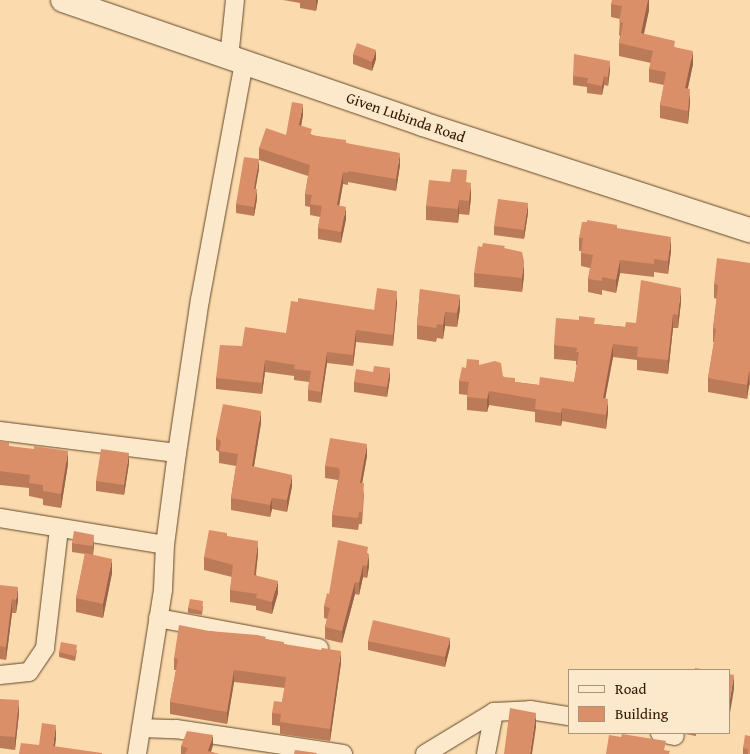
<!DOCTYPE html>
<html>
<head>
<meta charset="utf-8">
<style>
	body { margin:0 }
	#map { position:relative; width:750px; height:754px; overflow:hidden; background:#fbdbad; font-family:"Gentium Book Plus",serif }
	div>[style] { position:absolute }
	.roads { filter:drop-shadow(0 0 1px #63472b) drop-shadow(0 0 1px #63472b) }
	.street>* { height:18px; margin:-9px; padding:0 9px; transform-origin:9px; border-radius:9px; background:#fce8ca }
	.secondary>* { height:24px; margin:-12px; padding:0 12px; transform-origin:12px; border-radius:12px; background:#fce8ca }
	.wall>* { inset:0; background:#bb7b59 }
	.shaded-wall>* { inset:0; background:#996449 }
	.building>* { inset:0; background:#da8f68 }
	span { translate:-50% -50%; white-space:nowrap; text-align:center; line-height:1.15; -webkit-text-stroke:4px #fce8ca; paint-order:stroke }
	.street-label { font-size:15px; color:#301600 }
	.legend { position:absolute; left:568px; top:669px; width:162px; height:65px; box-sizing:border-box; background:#fce8ca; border:1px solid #aa9479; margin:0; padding:6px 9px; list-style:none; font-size:15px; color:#301600 }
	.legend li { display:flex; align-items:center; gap:10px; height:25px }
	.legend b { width:25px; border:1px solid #aa9479 }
</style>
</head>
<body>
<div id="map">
	<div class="roads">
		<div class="street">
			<div style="left:229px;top:58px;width:58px;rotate:-84.1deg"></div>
			<div style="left:0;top:431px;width:178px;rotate:7.1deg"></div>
			<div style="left:0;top:518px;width:167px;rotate:9.3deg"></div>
			<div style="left:158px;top:618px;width:164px;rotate:10.6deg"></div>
			<div style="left:0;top:675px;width:29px;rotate:-6deg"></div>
			<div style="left:29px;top:672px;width:29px;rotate:-56deg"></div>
			<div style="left:45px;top:648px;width:121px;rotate:-83.3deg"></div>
			<div style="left:141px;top:728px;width:35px;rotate:2deg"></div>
			<div style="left:176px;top:729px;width:169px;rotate:8.5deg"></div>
			<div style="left:660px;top:733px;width:15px;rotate:11deg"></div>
			<div style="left:137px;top:754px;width:166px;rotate:-81deg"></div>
			<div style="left:163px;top:590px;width:45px;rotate:-87.5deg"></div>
			<div style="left:165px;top:545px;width:93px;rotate:-82.6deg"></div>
			<div style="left:177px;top:453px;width:155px;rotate:-81.5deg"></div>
			<div style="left:200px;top:300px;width:241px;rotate:-79.5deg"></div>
			<div style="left:425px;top:754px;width:81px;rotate:-31.3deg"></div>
			<div style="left:494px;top:712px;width:36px;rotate:-3deg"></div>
			<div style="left:530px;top:710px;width:39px;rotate:9deg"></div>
			<div style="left:486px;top:754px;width:43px;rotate:-79.2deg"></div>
		</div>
		<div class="secondary">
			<div style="left:63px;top:0;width:381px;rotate:19deg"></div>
			<div style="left:423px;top:124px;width:344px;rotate:18deg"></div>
		</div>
	</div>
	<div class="wall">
		<div style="clip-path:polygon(283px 0,318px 0,316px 11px,300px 8px,300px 3px)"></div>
		<div style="clip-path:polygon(649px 0,649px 10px,644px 34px,675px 47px,693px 64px,688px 88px,690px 102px,688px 124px,660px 118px,660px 105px,664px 85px,649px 82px,649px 69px,651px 63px,619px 56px,619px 43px,620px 36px,619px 35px,620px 19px,611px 17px,611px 4px)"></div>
		<div style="clip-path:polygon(353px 54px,376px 59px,372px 71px,353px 64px)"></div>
		<div style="clip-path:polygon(610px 70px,608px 86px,604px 85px,602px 95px,587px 93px,587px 87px,573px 85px,573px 76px)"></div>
		<div style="clip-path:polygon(303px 115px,301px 126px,312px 135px,346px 143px,400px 165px,396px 191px,348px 182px,348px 185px,343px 184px,339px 206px,346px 219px,341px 243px,318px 239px,318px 228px,320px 217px,310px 215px,310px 207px,305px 206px,305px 194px,308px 176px,259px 160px,259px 148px,286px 135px)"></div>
		<div style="clip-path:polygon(259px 169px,255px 189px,257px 199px,254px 216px,236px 213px,236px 204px)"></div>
		<div style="clip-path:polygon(450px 182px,467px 182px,471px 197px,469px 215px,459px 214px,458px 223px,426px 220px,426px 206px)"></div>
		<div style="clip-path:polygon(528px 213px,524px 239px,494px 235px,494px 226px)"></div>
		<div style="clip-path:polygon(617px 229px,671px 251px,668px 274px,654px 272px,654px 277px,620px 273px,616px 293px,602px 290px,602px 295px,588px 292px,588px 279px,590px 268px,581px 266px,581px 251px,579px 251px,579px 238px)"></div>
		<div style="clip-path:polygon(505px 249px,524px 275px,522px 292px,474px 287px,474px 273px)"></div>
		<div style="clip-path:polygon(750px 263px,750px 386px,749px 385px,747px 399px,708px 392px,708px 378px,714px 342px,713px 342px,713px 328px,717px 299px,714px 298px,714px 284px)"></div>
		<div style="clip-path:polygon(420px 289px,460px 309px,457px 327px,445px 326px,443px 339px,437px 338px,436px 342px,417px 339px,417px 325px)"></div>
		<div style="clip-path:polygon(298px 302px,374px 310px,397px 303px,393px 346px,356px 342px,353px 366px,327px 363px,321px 403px,308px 401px,308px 390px,309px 382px,294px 380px,294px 376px,265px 372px,262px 394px,216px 389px,216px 378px,242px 346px,286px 333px)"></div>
		<div style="clip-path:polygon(681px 302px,678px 328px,673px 328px,668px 374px,637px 370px,637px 360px,613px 357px,605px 398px,608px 412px,606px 429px,562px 421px,561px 426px,535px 422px,535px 412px,489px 405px,487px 412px,467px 410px,467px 395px,459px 394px,459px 381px,466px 368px,479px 365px,515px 382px,539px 385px,574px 382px,577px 365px,576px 365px,576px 361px,554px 359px,554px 345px,595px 324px,625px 327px,636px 323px)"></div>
		<div style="clip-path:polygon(390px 378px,387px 397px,354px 392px,354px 382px)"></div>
		<div style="clip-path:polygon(261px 423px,254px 467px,292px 486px,287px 512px,272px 509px,270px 517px,231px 510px,231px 498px,236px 466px,219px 463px,219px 452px,216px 450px,216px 438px)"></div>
		<div style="clip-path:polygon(0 441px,9px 446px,68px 464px,61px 508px,43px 505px,43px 499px,29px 496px,29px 488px,0 485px,0 488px)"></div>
		<div style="clip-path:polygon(367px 456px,362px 483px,364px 495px,362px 524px,359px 524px,358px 530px,332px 527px,332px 515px,338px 480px,325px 478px,325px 466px)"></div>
		<div style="clip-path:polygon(129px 463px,124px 495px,96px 491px,96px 481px)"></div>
		<div style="clip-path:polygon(227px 536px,258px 554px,256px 575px,278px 593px,272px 614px,256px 610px,256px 606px,230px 602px,230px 590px,232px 577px,204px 570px,204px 557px)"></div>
		<div style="clip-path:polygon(72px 543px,94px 544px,93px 555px,112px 573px,103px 618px,76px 612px,76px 598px,85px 554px,72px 552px)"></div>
		<div style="clip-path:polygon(368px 553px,369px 566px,367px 578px,363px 577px,359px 595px,355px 594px,342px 643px,325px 639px,325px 627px,327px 619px,324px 618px,324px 606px,329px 594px)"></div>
		<div style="clip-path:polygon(0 585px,18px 600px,16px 613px,12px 613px,6px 660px,0 659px)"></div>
		<div style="clip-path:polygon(203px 606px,202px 615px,188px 613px,188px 608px)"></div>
		<div style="clip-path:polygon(209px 631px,266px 639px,284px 644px,341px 663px,330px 741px,280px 734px,280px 726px,272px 725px,272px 713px,282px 702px,285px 688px,234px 682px,227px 724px,170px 714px,170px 702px,176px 670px,174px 670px,174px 658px)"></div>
		<div style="clip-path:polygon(368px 641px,450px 647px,445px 667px,368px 650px)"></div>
		<div style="clip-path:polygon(77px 650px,75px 661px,59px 657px,59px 652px)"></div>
		<div style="clip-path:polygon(0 699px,19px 713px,15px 750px,0 748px)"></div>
		<div style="clip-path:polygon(685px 733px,696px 733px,696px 736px,685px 734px)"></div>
		<div style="clip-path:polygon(750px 736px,750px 754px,743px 754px,743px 748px)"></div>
		<div style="clip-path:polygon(213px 745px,211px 752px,219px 754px,181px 754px,181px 746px)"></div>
	</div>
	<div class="shaded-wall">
		<div style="clip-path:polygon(316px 0,318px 0,316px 11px)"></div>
		<div style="clip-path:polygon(648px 0,649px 0,649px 10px,641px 46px,641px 33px)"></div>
		<div style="clip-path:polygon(376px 50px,376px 59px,372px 71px,372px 62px)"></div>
		<div style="clip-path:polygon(693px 51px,693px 64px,685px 101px,685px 88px)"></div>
		<div style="clip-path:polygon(610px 61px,610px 70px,608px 86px,608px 77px)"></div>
		<div style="clip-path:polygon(604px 76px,604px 85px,602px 95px,602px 86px)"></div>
		<div style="clip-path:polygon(690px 89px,690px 102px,688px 124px,688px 111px)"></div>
		<div style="clip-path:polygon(303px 104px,303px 115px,299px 137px,299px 125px)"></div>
		<div style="clip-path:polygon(400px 153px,400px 165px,396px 191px,396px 179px)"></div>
		<div style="clip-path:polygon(259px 159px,259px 169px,254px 198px,254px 189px)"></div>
		<div style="clip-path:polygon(343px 172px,343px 184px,337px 217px,337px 205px)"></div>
		<div style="clip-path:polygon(471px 183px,471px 197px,469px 215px,469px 201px)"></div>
		<div style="clip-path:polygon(257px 189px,257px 199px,254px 216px,254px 207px)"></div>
		<div style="clip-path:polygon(459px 200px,459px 214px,458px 223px,458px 209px)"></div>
		<div style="clip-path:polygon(528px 203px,528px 213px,524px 239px,524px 230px)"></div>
		<div style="clip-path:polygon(346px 207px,346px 219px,341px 243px,341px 232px)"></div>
		<div style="clip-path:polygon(671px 237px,671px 251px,668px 274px,668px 261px)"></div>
		<div style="clip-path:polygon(620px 260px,620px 273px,616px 293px,616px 280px)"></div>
		<div style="clip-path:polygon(524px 261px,524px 275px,522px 292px,522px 278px)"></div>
		<div style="clip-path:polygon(681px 288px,681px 302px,678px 328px,678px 315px)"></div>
		<div style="clip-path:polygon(397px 291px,397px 303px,393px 346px,393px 335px)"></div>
		<div style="clip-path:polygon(460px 295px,460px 309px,457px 327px,457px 313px)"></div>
		<div style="clip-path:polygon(445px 312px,445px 326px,443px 339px,443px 325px)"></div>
		<div style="clip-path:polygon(673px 314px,673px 328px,668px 374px,668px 360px)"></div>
		<div style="clip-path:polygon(356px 330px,356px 342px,353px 366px,353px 355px)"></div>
		<div style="clip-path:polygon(613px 344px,613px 357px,603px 411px,603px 398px)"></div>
		<div style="clip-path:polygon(327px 352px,327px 363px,321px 403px,321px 392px)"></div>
		<div style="clip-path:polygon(265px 360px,265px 372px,262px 394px,262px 383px)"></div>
		<div style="clip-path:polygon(390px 368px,390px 378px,387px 397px,387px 387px)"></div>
		<div style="clip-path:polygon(749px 371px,749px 385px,747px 399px,747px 385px)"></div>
		<div style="clip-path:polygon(489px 391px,489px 405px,487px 412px,487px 399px)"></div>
		<div style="clip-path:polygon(608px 399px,608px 412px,606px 429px,606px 415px)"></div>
		<div style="clip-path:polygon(562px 408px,562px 421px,561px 426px,561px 413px)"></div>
		<div style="clip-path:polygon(261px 411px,261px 423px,252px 478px,252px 466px)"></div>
		<div style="clip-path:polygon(367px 444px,367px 456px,360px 495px,360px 483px)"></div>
		<div style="clip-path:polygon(68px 451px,68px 464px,61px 508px,61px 494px)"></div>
		<div style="clip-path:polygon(129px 453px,129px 463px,124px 495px,124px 485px)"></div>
		<div style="clip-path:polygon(292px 475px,292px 486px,287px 512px,287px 500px)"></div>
		<div style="clip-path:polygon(272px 498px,272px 509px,270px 517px,270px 505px)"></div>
		<div style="clip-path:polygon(94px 535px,94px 544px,93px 555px,93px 546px)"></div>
		<div style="clip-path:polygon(258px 541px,258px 554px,254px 587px,254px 575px)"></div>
		<div style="clip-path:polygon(369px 554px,369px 566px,367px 578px,367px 566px)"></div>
		<div style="clip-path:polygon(112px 559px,112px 573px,103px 618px,103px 604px)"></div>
		<div style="clip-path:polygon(363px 565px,363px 577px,359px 595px,359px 583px)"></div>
		<div style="clip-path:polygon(278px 581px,278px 593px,272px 614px,272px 602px)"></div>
		<div style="clip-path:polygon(355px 582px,355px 594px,342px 643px,342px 631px)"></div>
		<div style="clip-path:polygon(18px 587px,18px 600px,16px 613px,16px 600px)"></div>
		<div style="clip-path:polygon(12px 599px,12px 613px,6px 660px,6px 647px)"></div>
		<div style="clip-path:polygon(450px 638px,450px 647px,445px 667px,445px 657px)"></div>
		<div style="clip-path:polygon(341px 651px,341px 663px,330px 741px,330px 729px)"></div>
		<div style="clip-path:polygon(234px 670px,234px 682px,227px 724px,227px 712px)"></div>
		<div style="clip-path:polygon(734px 675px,734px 689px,729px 719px,729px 705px)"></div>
		<div style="clip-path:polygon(19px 700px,19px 713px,15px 750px,15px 737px)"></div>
		<div style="clip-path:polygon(536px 713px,536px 727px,532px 754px,530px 754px)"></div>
		<div style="clip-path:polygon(56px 725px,56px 739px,54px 754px,53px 746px)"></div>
		<div style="clip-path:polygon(213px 735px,213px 745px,210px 754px,208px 751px)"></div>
	</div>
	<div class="building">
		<div style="clip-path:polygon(612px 0,648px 0,641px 33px,675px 41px,674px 47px,693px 51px,685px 88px,690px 89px,688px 111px,660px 105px,666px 72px,649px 69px,653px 51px,619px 43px,623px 23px,619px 22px,622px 6px,611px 4px)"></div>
		<div style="clip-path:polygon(357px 43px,376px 50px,372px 62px,353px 54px)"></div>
		<div style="clip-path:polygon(574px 54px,610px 61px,608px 77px,604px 76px,602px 86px,587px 83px,588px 78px,573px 76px)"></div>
		<div style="clip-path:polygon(292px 102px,303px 104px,299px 125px,312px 129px,310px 135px,346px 140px,346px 143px,400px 153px,396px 179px,348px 171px,348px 173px,343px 172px,337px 205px,346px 207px,341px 232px,318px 228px,322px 206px,310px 204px,312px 195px,305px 194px,310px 165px,259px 148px,266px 128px,286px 135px)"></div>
		<div style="clip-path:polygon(244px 157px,259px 159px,254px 189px,257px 189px,254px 207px,236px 204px)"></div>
		<div style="clip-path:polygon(452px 169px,467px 170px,466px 182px,471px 183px,469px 201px,459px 200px,458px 209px,426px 206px,429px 180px,450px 182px)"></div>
		<div style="clip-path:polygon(498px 199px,528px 203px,524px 230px,494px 226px)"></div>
		<div style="clip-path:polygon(587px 220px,617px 225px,617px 228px,671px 237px,668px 261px,654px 259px,654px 264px,620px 260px,616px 280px,602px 277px,602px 281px,588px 279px,593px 255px,581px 253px,583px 238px,579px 238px,582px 222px,587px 222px)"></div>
		<div style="clip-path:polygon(483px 243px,505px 246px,504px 248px,522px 252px,524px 261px,522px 278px,474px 273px,478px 246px,482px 247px)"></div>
		<div style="clip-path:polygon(717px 258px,750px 263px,750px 372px,749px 371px,747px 385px,708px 378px,716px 329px,713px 328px,718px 285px,714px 284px)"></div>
		<div style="clip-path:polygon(641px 280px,681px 288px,678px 315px,673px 314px,668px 360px,637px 357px,638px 347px,613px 344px,603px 398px,608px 399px,606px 415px,562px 408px,561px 413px,535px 409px,536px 399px,489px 391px,487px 399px,467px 397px,469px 382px,459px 381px,462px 367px,466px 368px,467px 359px,479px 360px,479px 365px,495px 361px,501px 363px,503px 377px,515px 378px,515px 382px,539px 385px,540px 377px,574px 382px,579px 352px,576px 352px,577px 348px,554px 345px,556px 318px,579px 320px,579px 316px,595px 318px,594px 324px,625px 327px,626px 322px,636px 323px)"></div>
		<div style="clip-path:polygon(377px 288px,397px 291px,393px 335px,356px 330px,353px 355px,327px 352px,321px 392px,308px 390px,311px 371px,294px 369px,295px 365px,265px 360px,262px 383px,216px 378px,220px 345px,242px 346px,245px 327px,286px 333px,291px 301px,298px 302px,298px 298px,374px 310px)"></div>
		<div style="clip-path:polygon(420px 289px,460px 295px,457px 313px,445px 312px,443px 325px,437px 324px,436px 328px,417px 325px)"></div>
		<div style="clip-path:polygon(374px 366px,390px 368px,387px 387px,354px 382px,356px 369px,373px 372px)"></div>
		<div style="clip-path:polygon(223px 404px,261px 411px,252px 466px,292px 475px,287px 500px,272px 498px,270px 505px,231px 498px,238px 454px,219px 451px,221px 441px,216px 438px)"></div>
		<div style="clip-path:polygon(330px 438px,367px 444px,360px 483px,364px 483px,362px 512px,359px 512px,358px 518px,332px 515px,340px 472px,339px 468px,325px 466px)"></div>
		<div style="clip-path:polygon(0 441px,9px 442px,9px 446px,34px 449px,34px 446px,68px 451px,61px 494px,43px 491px,43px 485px,29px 483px,30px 475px,0 471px,0 474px)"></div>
		<div style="clip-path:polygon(101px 449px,129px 453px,124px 485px,96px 481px)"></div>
		<div style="clip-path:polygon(209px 530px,227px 533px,227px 536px,258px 541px,254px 575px,278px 581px,272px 602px,256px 598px,257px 594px,230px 590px,233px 565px,204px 557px)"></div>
		<div style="clip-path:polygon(74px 531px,94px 535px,93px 546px,72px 543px)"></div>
		<div style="clip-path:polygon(338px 540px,368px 547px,367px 553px,369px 554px,367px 566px,363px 565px,359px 583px,355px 582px,342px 631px,325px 627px,330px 608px,324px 606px,327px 593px,329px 594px)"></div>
		<div style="clip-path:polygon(85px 553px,112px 559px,103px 604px,76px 598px)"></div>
		<div style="clip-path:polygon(0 585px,18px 587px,16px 600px,12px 599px,6px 647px,0 646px)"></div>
		<div style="clip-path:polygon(190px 599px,203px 601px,202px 611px,188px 608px)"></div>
		<div style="clip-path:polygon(373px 620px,450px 638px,445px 657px,368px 641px)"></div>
		<div style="clip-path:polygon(179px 625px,209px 631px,257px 635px,266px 637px,265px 639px,284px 642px,284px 644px,321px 650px,322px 648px,341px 651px,330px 729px,280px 722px,281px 714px,272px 713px,274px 701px,282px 702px,286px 677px,234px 670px,227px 712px,170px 702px,178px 659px,174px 658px)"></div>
		<div style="clip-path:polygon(61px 642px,77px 645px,75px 656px,59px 652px)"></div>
		<div style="clip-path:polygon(695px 668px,707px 670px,695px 670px)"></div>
		<div style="clip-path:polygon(729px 674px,734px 675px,729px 705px)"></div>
		<div style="clip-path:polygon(0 699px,19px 700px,15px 737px,0 736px)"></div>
		<div style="clip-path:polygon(510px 708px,536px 713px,530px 754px,504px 754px)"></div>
		<div style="clip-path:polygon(42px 723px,56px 725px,53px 746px,102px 753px,102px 754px,19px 754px,21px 743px,39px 745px)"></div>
		<div style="clip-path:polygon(187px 731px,213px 735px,208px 751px,219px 754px,185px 754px,188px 748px,181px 746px)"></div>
		<div style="clip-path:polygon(622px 734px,666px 741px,664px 750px,670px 751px,669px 754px,606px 754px,609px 735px,621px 737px)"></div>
		<div style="clip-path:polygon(745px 735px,750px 736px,750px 754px,748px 754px,748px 749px,743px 748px)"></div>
		<div style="clip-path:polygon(295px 750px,317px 753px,316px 754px,294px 754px)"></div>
	</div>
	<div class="street-label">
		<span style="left:406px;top:117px;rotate:19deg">Given Lubinda Road</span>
	</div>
	<ul class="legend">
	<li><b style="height:6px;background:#fce8ca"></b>Road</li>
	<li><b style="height:14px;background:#da8f68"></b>Building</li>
	</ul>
</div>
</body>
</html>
